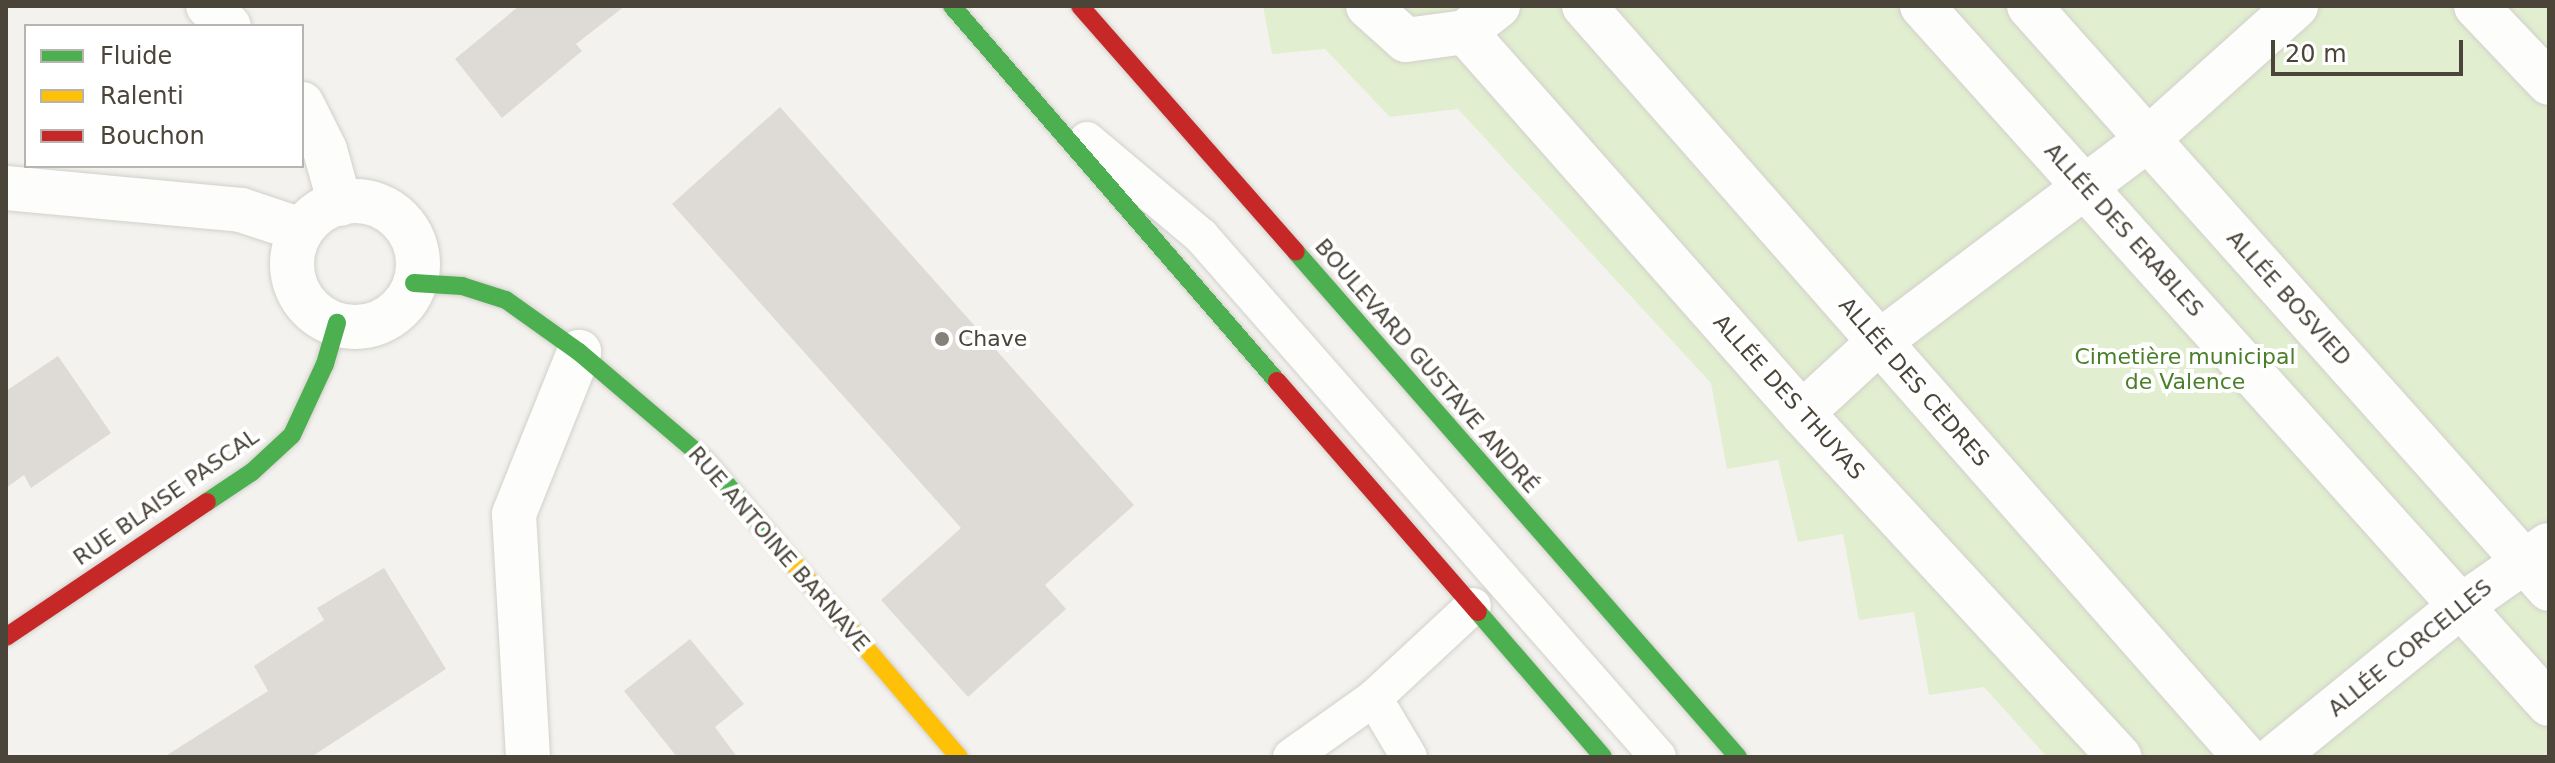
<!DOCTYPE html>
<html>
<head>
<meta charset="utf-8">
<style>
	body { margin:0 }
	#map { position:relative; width:2555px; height:763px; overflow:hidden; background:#f4f2ee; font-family:"DejaVu Sans",sans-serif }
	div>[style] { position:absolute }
	.green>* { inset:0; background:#e1eecf }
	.building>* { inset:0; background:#dedbd6 }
	.roads { filter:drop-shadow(0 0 2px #d2d0cb) drop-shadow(0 0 2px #d2d0cb) }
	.lane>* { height:36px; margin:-18px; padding:0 18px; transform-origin:18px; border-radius:18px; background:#fdfdfc }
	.street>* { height:44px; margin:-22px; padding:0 22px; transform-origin:22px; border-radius:22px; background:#fdfdfc }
	.street>.ring { margin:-22px; padding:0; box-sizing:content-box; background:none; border:44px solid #fdfdfc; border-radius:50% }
	.fast>* { height:18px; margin:-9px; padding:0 9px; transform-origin:9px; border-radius:9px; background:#4caf50 }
	.slow>* { height:18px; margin:-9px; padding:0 9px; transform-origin:9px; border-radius:9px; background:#ffc107 }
	.jam>* { height:18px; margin:-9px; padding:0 9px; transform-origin:9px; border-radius:9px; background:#c62828 }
	.dots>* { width:22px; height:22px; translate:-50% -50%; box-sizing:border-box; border:4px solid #fff; border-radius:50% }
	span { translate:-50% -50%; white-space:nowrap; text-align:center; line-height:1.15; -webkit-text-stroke:8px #fff; paint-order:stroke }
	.street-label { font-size:22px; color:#4b4439 }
	.poi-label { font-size:22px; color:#4b4439 }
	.left { translate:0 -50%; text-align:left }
	.park-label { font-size:22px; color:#4a7f2a }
	.frame { position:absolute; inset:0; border:8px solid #4b4439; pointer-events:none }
	.legend { position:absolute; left:24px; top:24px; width:280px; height:144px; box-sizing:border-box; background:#fff; border:2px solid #b7b4b0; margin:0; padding:10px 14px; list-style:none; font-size:24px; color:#4b4439 }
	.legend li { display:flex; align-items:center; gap:16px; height:40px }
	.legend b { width:40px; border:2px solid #b7b4b0 }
	.scale { position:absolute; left:2271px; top:40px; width:192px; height:36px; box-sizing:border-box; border:4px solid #4b4439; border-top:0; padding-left:10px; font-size:24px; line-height:28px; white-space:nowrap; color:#4b4439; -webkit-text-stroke:6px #fff; paint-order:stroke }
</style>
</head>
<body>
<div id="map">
	<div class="green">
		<div style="clip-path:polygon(1263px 6px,2549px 6px,2549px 757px,2047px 757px,1984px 687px,1929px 695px,1914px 612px,1859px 620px,1843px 534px,1798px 542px,1778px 460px,1727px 469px,1711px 383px,1458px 109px,1390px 117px,1325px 49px,1272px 54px)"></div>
	</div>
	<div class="building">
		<div style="clip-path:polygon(519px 6px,625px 6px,576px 44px,582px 51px,502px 118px,455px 59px)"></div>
		<div style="clip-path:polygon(780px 107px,1134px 505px,1045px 585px,1066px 609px,968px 697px,881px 600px,961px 528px,672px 204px)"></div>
		<div style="clip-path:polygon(58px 356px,111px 433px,31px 488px,24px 475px,6px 488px,6px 391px)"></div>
		<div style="clip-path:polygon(384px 568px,446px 669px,311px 757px,164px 757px,268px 691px,254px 666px,324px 620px,317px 608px)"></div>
		<div style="clip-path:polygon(690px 639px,744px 704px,715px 727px,737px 757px,677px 757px,624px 691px)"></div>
	</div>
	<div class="roads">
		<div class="lane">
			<div style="left:1087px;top:140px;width:149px;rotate:40.1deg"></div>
			<div style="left:1201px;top:236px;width:693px;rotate:48.74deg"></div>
			<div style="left:1291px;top:757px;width:102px;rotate:-35.4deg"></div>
			<div style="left:1409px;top:757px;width:69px;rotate:-120.7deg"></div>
			<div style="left:1374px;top:698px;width:135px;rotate:-42.9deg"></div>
		</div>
		<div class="street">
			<div style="left:208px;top:6px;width:29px;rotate:44deg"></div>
			<div style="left:1368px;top:6px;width:51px;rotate:41.8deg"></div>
			<div style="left:1406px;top:40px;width:60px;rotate:-7.7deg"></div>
			<div style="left:1465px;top:32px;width:42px;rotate:-38.2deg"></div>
			<div style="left:1584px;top:6px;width:1000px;rotate:48.65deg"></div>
			<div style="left:1922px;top:6px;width:938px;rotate:48.07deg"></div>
			<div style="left:2029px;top:6px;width:781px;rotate:48.27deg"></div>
			<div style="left:2476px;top:6px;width:106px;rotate:46.5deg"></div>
			<div style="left:1465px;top:32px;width:509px;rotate:48.51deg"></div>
			<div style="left:1802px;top:413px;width:468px;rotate:47.3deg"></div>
			<div style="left:302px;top:104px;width:51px;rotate:63.4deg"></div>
			<div style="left:325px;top:150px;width:56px;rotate:74.5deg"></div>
			<div style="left:6px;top:188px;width:236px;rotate:5.3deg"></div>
			<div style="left:241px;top:210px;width:63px;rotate:18.4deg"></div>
			<div class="ring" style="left:292px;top:201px;width:82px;height:82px"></div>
			<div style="left:1802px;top:413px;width:105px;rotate:-42.7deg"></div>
			<div style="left:1879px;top:342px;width:337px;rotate:-37deg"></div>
			<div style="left:2148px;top:139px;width:199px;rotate:-41.9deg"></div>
			<div style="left:528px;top:757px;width:243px;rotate:-93.3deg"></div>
			<div style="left:514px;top:514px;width:175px;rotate:-68.1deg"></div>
			<div style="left:2275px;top:757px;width:240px;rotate:-39.1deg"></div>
			<div style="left:2461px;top:606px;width:106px;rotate:-35deg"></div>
		</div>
		<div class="fast">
			<div style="left:952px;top:6px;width:496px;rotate:49.1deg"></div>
			<div style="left:1296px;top:252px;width:671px;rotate:48.81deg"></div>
			<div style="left:414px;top:283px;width:48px;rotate:3.6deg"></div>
			<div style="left:462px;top:286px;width:46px;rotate:17.7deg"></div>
			<div style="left:506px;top:300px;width:90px;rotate:35.5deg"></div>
			<div style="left:579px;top:352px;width:167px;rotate:40.4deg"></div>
			<div style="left:706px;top:460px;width:136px;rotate:49.8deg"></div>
			<div style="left:207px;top:502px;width:54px;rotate:-33.7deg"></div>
			<div style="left:252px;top:472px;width:54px;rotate:-42.8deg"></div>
			<div style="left:292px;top:435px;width:78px;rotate:-65.1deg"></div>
			<div style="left:325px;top:364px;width:43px;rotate:-73.7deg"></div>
			<div style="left:1478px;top:612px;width:191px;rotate:49.2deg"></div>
		</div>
		<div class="slow">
			<div style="left:794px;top:564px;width:254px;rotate:49.5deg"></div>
		</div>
		<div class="jam">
			<div style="left:1080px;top:6px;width:327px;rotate:48.7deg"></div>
			<div style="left:1277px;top:381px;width:306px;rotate:49deg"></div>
			<div style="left:6px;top:637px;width:242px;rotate:-33.9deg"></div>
		</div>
	</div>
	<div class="dots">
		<div style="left:942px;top:339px;background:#868178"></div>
	</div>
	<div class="street-label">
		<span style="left:2124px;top:230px;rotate:48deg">ALLÉE DES ERABLES</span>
		<span style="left:2289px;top:298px;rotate:48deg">ALLÉE BOSVIED</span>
		<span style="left:1427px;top:366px;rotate:49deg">BOULEVARD GUSTAVE ANDRÉ</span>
		<span style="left:1914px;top:382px;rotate:49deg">ALLÉE DES CÈDRES</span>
		<span style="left:1789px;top:397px;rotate:48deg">ALLÉE DES THUYAS</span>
		<span style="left:166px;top:497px;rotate:-35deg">RUE BLAISE PASCAL</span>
		<span style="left:779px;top:549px;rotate:49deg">RUE ANTOINE BARNAVE</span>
		<span style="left:2410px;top:648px;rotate:-39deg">ALLÉE CORCELLES</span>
	</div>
	<div class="poi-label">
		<span class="left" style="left:958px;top:339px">Chave</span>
	</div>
	<div class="park-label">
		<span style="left:2185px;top:369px">Cimetière municipal<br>de Valence</span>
	</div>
	<div class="frame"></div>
	<ul class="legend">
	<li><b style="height:10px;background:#4caf50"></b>Fluide</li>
	<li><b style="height:10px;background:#ffc107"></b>Ralenti</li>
	<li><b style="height:10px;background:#c62828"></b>Bouchon</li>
	</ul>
	<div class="scale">20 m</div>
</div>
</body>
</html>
